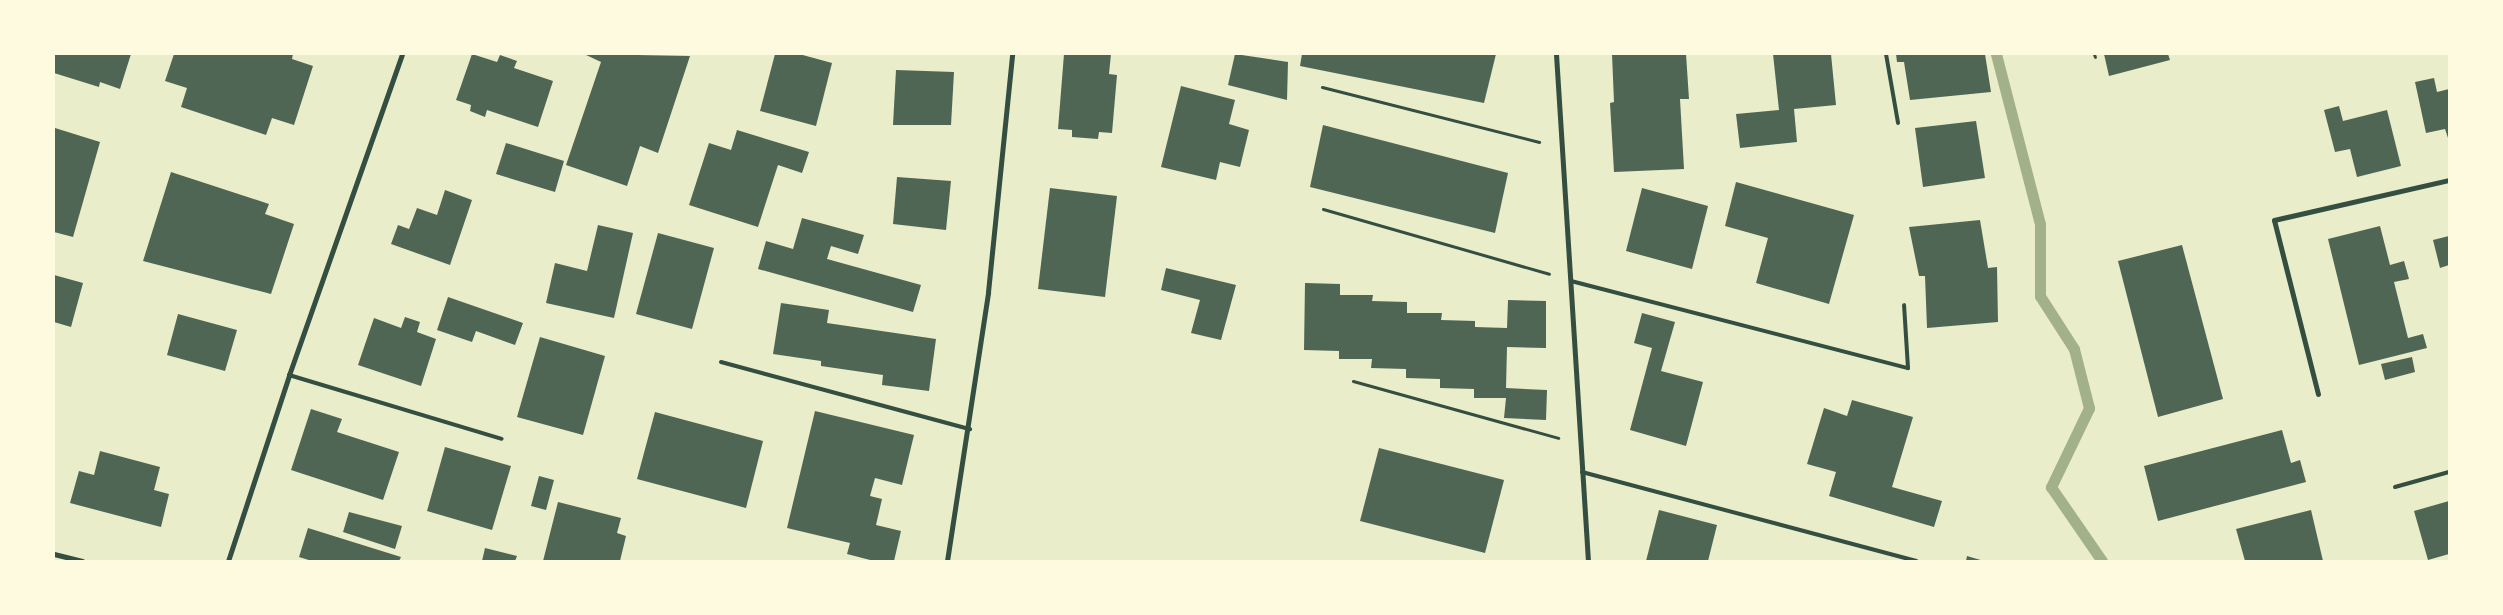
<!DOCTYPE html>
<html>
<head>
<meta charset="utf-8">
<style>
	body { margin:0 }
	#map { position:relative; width:2503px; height:615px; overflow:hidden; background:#e9edc9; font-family:"Fira Sans Condensed",sans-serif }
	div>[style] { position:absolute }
	.stream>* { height:11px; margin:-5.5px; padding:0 5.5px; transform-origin:5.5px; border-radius:5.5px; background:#a3b18a }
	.building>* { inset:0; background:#4f6655 }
	.path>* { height:3px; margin:-1.5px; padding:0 1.5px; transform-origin:1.5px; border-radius:1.5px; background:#344e41 }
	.service>* { height:4px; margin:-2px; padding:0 2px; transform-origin:2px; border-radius:2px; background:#344e41 }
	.minor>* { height:5px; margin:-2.5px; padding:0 2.5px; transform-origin:2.5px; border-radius:2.5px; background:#344e41 }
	span { translate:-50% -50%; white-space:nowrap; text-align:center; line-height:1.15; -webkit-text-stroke:5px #fefae0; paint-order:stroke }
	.frame { position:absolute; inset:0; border:55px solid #fefae0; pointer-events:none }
</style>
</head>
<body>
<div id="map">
	<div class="stream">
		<div style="left:1996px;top:54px;width:176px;rotate:75.5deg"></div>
		<div style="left:2040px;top:224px;width:72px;rotate:90deg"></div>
		<div style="left:2040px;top:296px;width:63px;rotate:57.3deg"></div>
		<div style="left:2074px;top:349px;width:61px;rotate:75.7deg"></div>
		<div style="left:2089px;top:408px;width:88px;rotate:115.7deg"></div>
		<div style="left:2051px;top:487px;width:90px;rotate:55.4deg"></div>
	</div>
	<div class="building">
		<div style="clip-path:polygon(54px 54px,131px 54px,120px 89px,100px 82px,99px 87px,54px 73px)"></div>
		<div style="clip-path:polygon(174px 54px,293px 54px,292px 59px,313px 66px,294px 125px,272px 118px,266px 135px,181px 107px,187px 88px,165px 81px)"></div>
		<div style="clip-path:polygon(472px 54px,497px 62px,500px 55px,517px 61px,514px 68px,553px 81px,538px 127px,487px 110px,485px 117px,470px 111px,471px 105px,456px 100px)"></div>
		<div style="clip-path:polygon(584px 54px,690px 56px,658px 153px,640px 146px,627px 186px,566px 165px,601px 62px)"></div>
		<div style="clip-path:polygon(775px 54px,799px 54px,832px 63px,816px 126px,760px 111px)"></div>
		<div style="clip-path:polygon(1064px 54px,1111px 54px,1109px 74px,1117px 75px,1112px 133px,1099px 132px,1098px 139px,1072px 137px,1072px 130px,1058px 129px)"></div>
		<div style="clip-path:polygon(1235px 54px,1288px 62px,1287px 100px,1228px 85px)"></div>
		<div style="clip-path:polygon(1302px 54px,1496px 54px,1484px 103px,1300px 66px)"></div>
		<div style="clip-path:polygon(1612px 54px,1686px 54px,1689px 99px,1680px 99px,1684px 169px,1614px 172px,1610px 103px,1614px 102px)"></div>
		<div style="clip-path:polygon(1773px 54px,1831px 54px,1836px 105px,1794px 109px,1797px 142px,1740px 148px,1736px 114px,1779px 110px)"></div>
		<div style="clip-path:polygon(1896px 54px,1985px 54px,1991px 92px,1910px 100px,1904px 62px,1897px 62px)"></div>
		<div style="clip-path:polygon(2104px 54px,2168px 54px,2170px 60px,2109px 76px)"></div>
		<div style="clip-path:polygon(896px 70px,954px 72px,951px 125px,893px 125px)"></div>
		<div style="clip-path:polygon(2434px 78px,2437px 92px,2449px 89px,2449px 141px,2445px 129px,2426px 133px,2415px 82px)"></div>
		<div style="clip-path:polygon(1181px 86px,1235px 100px,1229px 124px,1249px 130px,1240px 167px,1220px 162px,1216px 180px,1161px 167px)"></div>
		<div style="clip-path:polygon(2339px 106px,2343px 121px,2387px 110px,2401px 166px,2357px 177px,2350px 149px,2335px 152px,2324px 110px)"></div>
		<div style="clip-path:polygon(1976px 121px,1985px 178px,1923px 187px,1915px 128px)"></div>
		<div style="clip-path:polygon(1323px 125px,1508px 173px,1495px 233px,1310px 187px)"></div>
		<div style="clip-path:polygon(55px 128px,100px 142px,73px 237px,54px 232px)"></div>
		<div style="clip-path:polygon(737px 130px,809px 152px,802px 173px,778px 165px,758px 227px,689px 205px,709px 143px,731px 150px)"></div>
		<div style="clip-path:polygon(506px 143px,564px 161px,555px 192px,496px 174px)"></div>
		<div style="clip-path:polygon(171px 172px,269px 204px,265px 214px,294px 224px,271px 294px,143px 261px)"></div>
		<div style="clip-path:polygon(897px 177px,951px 181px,946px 230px,893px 224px)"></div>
		<div style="clip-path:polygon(1736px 182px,1854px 215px,1829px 304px,1756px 283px,1768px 238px,1725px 226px)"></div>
		<div style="clip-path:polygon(1050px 188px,1117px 196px,1105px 297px,1038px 289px)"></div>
		<div style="clip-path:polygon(1642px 188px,1708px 206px,1692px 269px,1626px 251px)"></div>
		<div style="clip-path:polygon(445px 190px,472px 200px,450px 265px,391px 244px,398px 225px,409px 229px,417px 208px,437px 215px)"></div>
		<div style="clip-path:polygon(802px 218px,864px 235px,858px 254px,831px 246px,827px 259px,921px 285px,913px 312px,758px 269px,766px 241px,793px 249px)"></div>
		<div style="clip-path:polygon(1980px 220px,1988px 268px,1997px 267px,1998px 322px,1927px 328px,1925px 276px,1919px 276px,1909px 227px)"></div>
		<div style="clip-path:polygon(598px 225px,633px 233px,614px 318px,546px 303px,555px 263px,587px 271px)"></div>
		<div style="clip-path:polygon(2380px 226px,2390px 265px,2404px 261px,2409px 279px,2394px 282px,2408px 338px,2423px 334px,2427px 348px,2359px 365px,2328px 239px)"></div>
		<div style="clip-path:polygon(658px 233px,714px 248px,692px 329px,636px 314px)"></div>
		<div style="clip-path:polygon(2449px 236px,2449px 265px,2440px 268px,2433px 240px)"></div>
		<div style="clip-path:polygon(2182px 245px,2223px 399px,2158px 417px,2118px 261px)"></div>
		<div style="clip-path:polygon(1166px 268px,1236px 285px,1221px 340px,1191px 333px,1200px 300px,1161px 290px)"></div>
		<div style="clip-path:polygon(54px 275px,83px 283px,71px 327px,54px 322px)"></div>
		<div style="clip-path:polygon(1305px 283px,1340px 284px,1340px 295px,1373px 295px,1372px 301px,1407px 302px,1407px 313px,1442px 313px,1441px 320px,1475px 321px,1475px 327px,1507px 328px,1508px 300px,1546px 301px,1546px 348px,1507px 347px,1506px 388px,1547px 390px,1546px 420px,1504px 418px,1506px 398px,1474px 398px,1474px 389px,1440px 388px,1440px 379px,1406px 378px,1406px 369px,1371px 368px,1372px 359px,1339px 359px,1339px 351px,1304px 350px)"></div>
		<div style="clip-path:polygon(448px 297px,523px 323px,515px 345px,476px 331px,472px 342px,437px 330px)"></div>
		<div style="clip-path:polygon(781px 303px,829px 310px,827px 323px,936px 339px,929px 391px,882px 385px,883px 375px,821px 366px,821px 361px,773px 354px)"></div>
		<div style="clip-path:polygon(1642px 313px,1675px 322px,1661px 371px,1703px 382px,1686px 446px,1630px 430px,1652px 348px,1634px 343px)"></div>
		<div style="clip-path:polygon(178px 314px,237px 330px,225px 371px,167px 355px)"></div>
		<div style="clip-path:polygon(405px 317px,420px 322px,417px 332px,436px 339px,421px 386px,358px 365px,374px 318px,401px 328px)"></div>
		<div style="clip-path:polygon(540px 337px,605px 356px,583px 435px,517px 417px)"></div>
		<div style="clip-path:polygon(2412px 357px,2415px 372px,2385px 380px,2381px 364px)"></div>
		<div style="clip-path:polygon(1852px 400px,1913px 417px,1892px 487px,1942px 501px,1934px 527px,1829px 496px,1836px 472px,1807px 464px,1824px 408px,1847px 416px)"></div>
		<div style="clip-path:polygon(311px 409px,342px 419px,337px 432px,399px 452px,383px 500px,291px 470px)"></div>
		<div style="clip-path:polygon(815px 411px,914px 435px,902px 485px,875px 478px,870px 496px,882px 499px,876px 525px,901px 531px,894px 561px,874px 561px,847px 554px,850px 543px,787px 528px)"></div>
		<div style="clip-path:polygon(655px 412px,763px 441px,746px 508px,637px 479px)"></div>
		<div style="clip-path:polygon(2282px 430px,2291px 463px,2300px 460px,2306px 482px,2158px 521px,2144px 466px)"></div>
		<div style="clip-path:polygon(445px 447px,511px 466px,492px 530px,427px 511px)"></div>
		<div style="clip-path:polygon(1379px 448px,1504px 480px,1485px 553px,1360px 521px)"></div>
		<div style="clip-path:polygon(100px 451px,160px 467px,154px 490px,169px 494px,161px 527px,70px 503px,79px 471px,94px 475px)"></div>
		<div style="clip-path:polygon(539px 476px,554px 480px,546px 510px,531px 506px)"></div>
		<div style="clip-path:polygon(2449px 501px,2449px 554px,2428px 560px,2414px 511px)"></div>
		<div style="clip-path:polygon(558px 502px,621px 518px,617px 533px,626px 536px,620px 561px,543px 561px)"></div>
		<div style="clip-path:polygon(1659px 510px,1717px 525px,1708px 561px,1646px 561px)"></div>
		<div style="clip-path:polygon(2311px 510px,2323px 561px,2245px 561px,2236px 529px)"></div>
		<div style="clip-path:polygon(349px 512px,402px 526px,395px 549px,343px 532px)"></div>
		<div style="clip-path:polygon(308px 528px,401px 557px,399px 561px,312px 561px,299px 557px)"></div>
		<div style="clip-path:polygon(485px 548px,517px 556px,515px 561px,482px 561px)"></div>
		<div style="clip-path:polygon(1967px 556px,1984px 561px,1966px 561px)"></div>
	</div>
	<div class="path">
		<div style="left:2094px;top:54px;width:3px;rotate:72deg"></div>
		<div style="left:1322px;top:87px;width:224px;rotate:14.2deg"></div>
		<div style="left:1323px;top:209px;width:235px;rotate:16deg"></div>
		<div style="left:1353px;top:381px;width:213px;rotate:15.5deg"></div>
	</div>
	<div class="service">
		<div style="left:1886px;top:54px;width:70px;rotate:80.1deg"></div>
		<div style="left:1571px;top:281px;width:348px;rotate:14.5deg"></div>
		<div style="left:1908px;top:368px;width:63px;rotate:-93.6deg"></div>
		<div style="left:721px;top:362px;width:258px;rotate:15.1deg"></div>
		<div style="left:289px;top:375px;width:222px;rotate:16.7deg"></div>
		<div style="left:1582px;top:472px;width:346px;rotate:14.9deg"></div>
		<div style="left:2395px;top:487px;width:56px;rotate:-15.5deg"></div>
	</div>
	<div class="minor">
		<div style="left:1556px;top:54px;width:508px;rotate:86.39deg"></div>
		<div style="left:2318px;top:394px;width:179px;rotate:-104.2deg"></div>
		<div style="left:2274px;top:220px;width:180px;rotate:-12.9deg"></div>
		<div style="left:54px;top:554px;width:29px;rotate:14deg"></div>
		<div style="left:228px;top:561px;width:196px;rotate:-71.8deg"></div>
		<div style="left:289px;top:375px;width:340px;rotate:-70.6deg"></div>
		<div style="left:947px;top:561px;width:272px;rotate:-81.3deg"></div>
		<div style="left:988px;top:292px;width:239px;rotate:-84.2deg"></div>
	</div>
	<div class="frame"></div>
</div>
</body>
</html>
